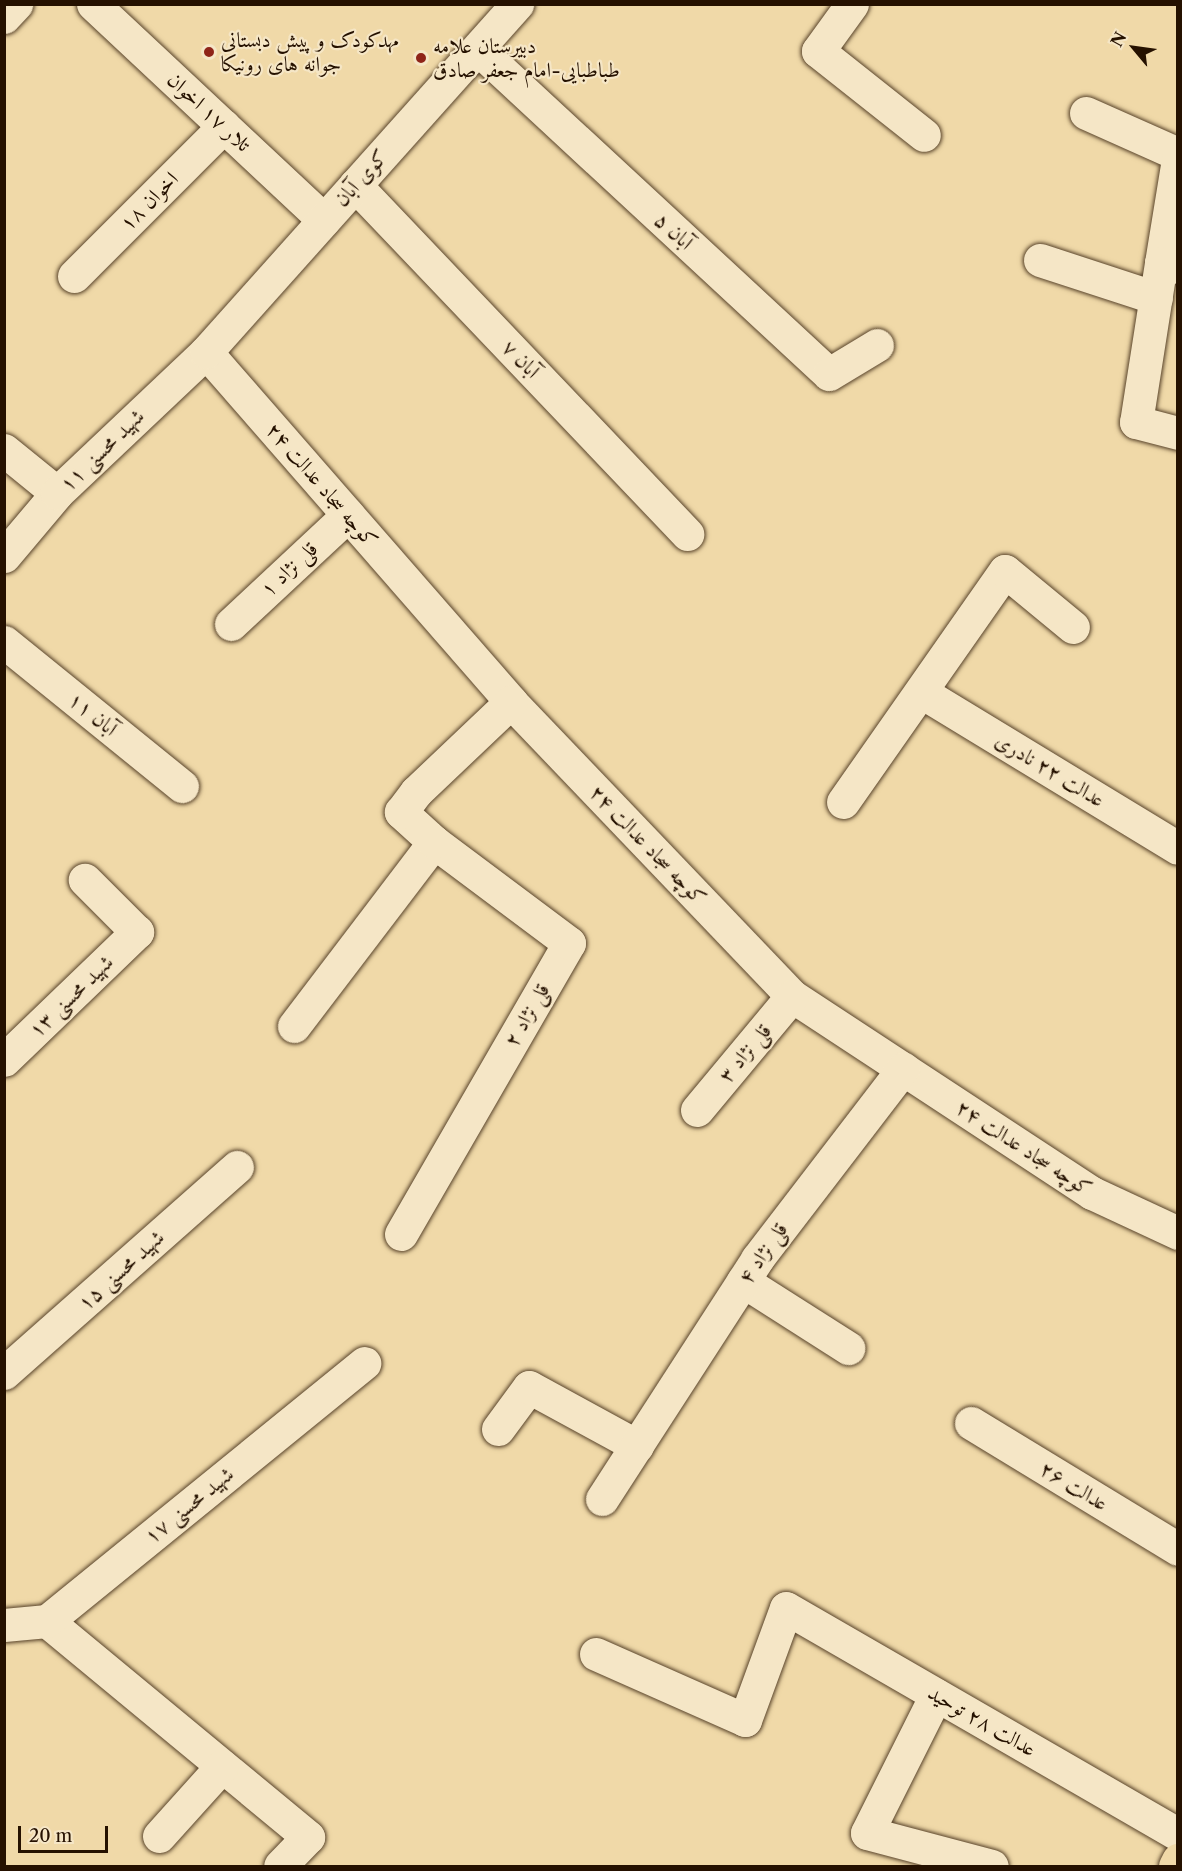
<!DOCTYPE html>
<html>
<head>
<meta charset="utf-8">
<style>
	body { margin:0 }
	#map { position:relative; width:1182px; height:1871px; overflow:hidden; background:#f0d9a8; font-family:"Libre Caslon Text",Amiri,serif }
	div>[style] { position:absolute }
	.roads { filter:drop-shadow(0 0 2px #58432a) drop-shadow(0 0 2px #58432a) }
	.minor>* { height:33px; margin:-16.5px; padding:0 16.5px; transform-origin:16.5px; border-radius:16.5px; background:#f5e6c6 }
	.major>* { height:33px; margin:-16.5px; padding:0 16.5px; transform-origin:16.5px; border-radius:16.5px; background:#f0d9a8 }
	.dots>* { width:16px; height:16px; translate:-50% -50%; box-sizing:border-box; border:3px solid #f5e6c6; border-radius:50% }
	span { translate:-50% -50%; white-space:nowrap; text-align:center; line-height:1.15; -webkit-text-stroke:4.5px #f5e6c6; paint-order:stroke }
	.poi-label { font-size:21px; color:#251100 }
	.left { translate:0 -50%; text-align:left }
	.street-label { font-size:21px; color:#251100 }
	.frame { position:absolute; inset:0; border:6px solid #251100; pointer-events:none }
	.north { position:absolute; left:1104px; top:18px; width:60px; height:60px; -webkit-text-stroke:4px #f5e6c6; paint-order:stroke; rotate:299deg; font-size:16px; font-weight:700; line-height:24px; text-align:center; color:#251100 }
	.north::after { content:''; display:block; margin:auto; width:21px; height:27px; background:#251100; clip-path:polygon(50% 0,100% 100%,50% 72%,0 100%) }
	.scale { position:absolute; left:18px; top:1826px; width:90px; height:27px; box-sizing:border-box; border:3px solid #251100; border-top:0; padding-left:8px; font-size:18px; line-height:21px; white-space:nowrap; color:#251100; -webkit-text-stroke:4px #f5e6c6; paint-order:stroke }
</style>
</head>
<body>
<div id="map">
	<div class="roads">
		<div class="minor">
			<div style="left:93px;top:4px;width:316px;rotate:43.1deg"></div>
			<div style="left:852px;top:4px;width:58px;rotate:125.9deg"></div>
			<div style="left:818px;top:51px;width:135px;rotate:38.4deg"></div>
			<div style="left:4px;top:17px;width:18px;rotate:-47deg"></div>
			<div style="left:478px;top:49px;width:478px;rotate:42.8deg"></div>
			<div style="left:829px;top:374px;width:56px;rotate:-31.1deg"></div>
			<div style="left:1086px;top:113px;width:101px;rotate:24deg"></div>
			<div style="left:1178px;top:159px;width:105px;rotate:99.3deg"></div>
			<div style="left:1161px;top:263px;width:17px;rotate:13deg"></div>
			<div style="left:355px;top:185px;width:482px;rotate:46.4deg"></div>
			<div style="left:1040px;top:260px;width:122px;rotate:18.1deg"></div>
			<div style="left:1161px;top:263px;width:161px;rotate:98.9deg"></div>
			<div style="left:1136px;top:422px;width:43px;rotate:14.7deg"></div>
			<div style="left:74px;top:276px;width:212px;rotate:-45deg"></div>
			<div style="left:206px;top:352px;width:464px;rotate:48.9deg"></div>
			<div style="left:511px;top:702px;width:407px;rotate:46.3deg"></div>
			<div style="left:792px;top:996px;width:359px;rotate:33.3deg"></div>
			<div style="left:1092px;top:1193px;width:95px;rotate:24.9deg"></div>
			<div style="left:4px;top:450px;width:68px;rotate:39.1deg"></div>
			<div style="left:4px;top:556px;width:82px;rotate:-49.9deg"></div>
			<div style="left:57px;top:493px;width:205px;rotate:-43.4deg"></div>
			<div style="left:206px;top:352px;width:467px;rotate:-48.2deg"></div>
			<div style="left:231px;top:624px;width:160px;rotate:-43deg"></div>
			<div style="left:4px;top:642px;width:229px;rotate:39deg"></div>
			<div style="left:923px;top:693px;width:298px;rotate:31.3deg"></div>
			<div style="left:843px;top:802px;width:282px;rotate:-55deg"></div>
			<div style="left:1005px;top:571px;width:88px;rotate:39.5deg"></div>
			<div style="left:294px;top:1026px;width:231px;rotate:-52.7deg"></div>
			<div style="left:4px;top:1060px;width:185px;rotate:-43.9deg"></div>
			<div style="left:137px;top:932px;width:74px;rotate:-135deg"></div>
			<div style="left:697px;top:1110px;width:148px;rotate:-50.2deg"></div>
			<div style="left:401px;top:1234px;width:336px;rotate:-60deg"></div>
			<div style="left:569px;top:943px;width:169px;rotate:-143.2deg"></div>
			<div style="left:434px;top:842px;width:45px;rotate:-137.7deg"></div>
			<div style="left:401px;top:812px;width:25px;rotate:-53deg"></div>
			<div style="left:416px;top:792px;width:131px;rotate:-43.5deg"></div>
			<div style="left:743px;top:1281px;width:125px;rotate:32.5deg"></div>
			<div style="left:4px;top:1373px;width:311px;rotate:-41.5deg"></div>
			<div style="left:971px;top:1423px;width:242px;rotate:31.3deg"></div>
			<div style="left:498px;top:1429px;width:52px;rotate:-53.6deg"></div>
			<div style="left:529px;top:1387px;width:123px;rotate:28.6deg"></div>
			<div style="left:602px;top:1499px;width:286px;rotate:-57.1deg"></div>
			<div style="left:757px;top:1259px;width:240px;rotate:-52.5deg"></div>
			<div style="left:47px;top:1621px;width:339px;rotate:39.6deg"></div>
			<div style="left:308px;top:1837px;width:40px;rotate:134deg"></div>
			<div style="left:4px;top:1625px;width:43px;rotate:-5.3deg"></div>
			<div style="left:47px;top:1621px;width:409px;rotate:-39.1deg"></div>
			<div style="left:596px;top:1654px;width:163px;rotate:23.9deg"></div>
			<div style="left:745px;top:1720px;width:119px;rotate:-69.9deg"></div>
			<div style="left:786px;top:1608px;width:452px;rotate:30deg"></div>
			<div style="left:936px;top:1695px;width:154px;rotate:116.6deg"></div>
			<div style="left:867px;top:1833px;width:129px;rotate:14.8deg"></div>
			<div style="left:159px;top:1836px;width:94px;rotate:-48deg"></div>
		</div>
		<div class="major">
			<div style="left:1175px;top:1866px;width:7px;rotate:-63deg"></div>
		</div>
	</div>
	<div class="dots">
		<div style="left:209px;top:52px;background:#8f2418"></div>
		<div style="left:421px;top:58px;background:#8f2418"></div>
	</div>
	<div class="poi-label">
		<span class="left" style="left:221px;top:52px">مهدکودک و پیش دبستانی<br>جوانه های رونیکا</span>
		<span class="left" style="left:433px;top:58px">دبیرستان علامه<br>طباطبایی-امام جعفر صادق</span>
	</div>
	<div class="street-label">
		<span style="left:209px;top:112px;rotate:43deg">تلار ۱۷ اخوان</span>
		<span style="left:361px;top:178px;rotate:-48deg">کوی آبان</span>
		<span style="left:149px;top:201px;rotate:-45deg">اخوان ۱۸</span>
		<span style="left:674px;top:231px;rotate:43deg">آبان ۵</span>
		<span style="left:521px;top:359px;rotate:46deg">آبان ۷</span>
		<span style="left:102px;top:450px;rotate:-44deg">شهید محسنی ۱۱</span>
		<span style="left:322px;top:485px;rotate:49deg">کوچه سجاد عدالت ۲۴</span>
		<span style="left:289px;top:569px;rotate:-43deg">قلی نژاد ۱</span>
		<span style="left:93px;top:714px;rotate:39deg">آبان ۱۱</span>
		<span style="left:1050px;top:770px;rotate:31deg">عدالت ۲۲ نادری</span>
		<span style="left:648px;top:845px;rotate:46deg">کوچه سجاد عدالت ۲۴</span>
		<span style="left:71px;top:996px;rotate:-44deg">شهید محسنی ۱۳</span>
		<span style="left:527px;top:1015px;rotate:-60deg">قلی نژاد ۲</span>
		<span style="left:745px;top:1053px;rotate:-50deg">قلی نژاد ۳</span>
		<span style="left:1024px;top:1148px;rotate:33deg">کوچه سجاد عدالت ۲۴</span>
		<span style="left:763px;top:1253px;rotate:-55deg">قلی نژاد ۴</span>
		<span style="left:121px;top:1270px;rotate:-42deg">شهید محسنی ۱۵</span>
		<span style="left:1074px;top:1486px;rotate:31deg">عدالت ۲۶</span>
		<span style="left:189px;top:1505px;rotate:-39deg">شهید محسنی ۱۷</span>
		<span style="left:982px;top:1721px;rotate:30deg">عدالت ۲۸ توحید</span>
	</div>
	<div class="frame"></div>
	<div class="north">N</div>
	<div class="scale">20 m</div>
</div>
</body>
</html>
